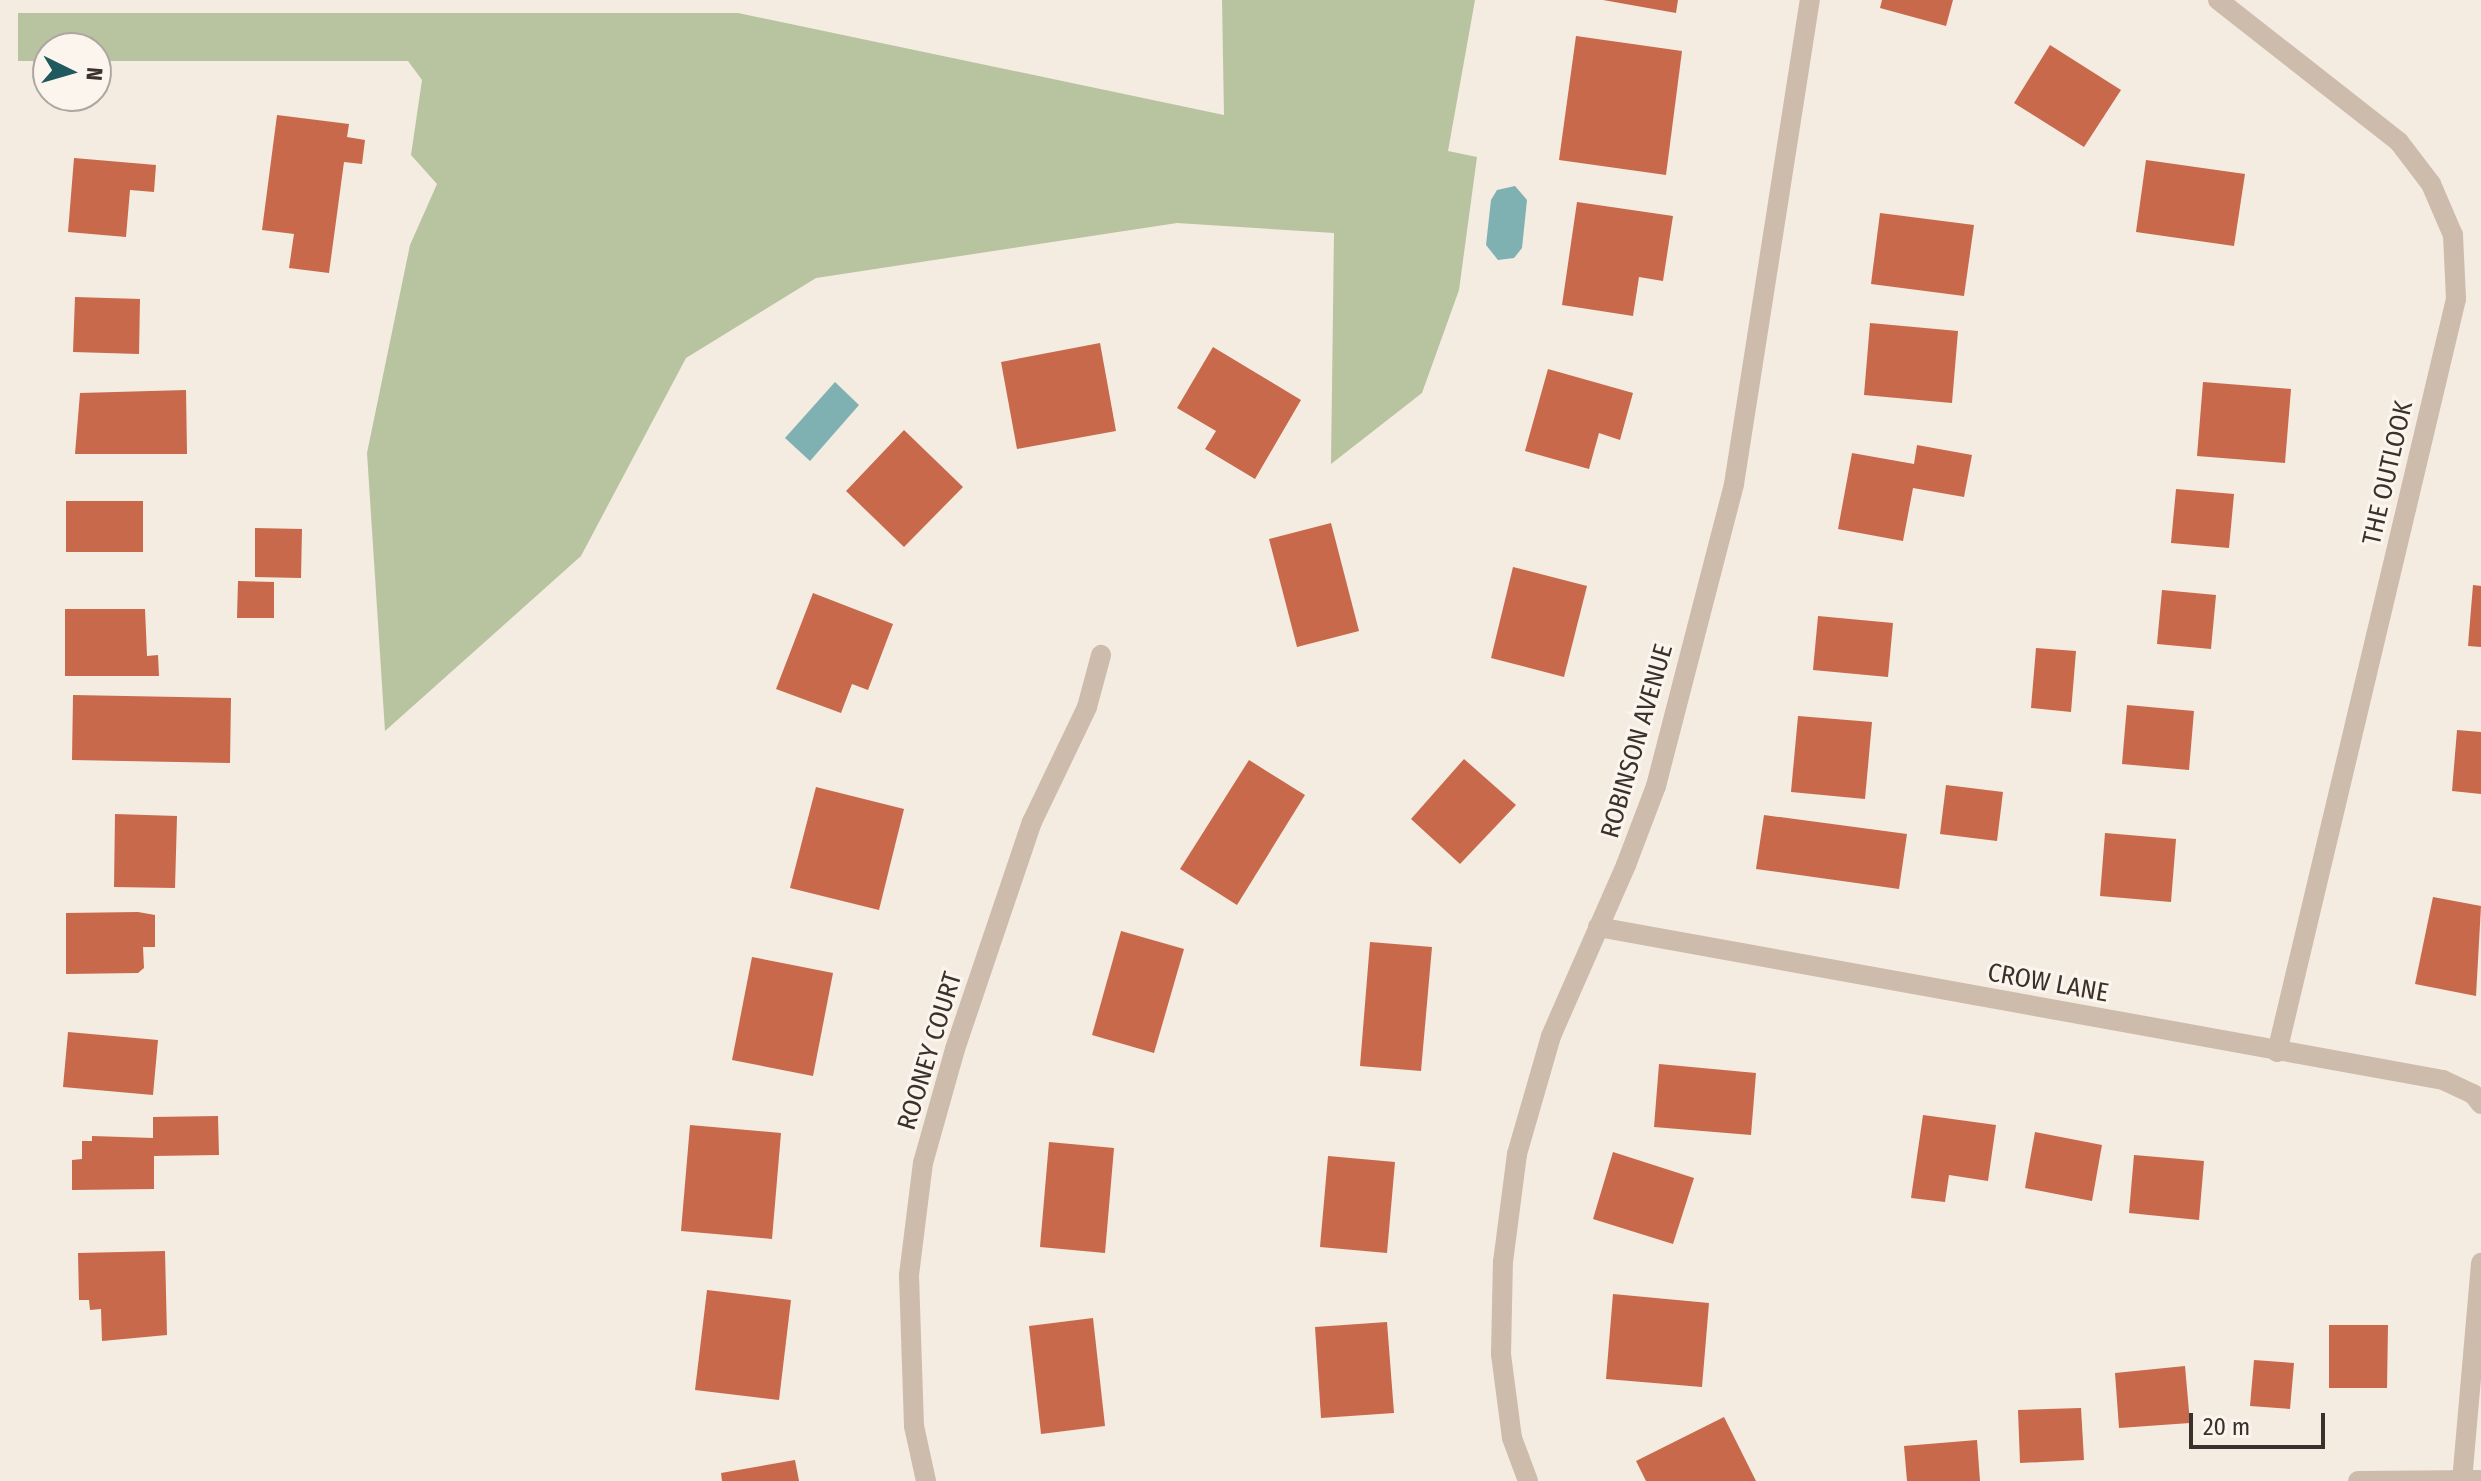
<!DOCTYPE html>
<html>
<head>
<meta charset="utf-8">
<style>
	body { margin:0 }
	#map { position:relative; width:2481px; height:1481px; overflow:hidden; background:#f4ebe1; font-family:"Fira Sans Condensed",sans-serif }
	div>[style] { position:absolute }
	.green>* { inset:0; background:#b8c4a0 }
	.water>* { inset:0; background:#7fb0b2 }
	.building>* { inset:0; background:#c8694b }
	.minor>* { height:20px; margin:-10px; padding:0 10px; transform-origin:10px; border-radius:10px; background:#cdbbac }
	span { translate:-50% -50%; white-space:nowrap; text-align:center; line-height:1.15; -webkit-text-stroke:6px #fbf5ee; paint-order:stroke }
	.street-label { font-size:26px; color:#3b302b }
	.north { position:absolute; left:32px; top:32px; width:80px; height:80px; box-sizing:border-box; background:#fbf5ee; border:2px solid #aea6a0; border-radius:50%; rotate:95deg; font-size:22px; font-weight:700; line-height:32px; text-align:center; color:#3b302b }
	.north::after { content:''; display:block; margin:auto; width:28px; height:36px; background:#1f5a5e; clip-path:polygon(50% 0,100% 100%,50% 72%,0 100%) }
	.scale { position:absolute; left:2189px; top:1413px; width:136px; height:36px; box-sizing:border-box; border:4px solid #3b302b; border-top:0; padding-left:10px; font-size:24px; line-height:28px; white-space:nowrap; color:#3b302b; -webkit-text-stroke:6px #fbf5ee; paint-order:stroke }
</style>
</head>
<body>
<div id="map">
	<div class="green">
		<div style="clip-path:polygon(1222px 0,1475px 0,1448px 151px,1477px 157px,1459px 290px,1422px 393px,1331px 464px,1334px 233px,1177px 223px,816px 278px,686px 358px,581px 556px,385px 731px,367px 453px,410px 245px,437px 184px,411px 155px,422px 80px,408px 61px,96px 61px,96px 48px,48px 48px,48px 61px,18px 61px,18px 13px,738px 13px,1224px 115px)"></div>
	</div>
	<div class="water">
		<div style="clip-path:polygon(1515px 186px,1527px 200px,1522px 248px,1514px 258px,1498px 260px,1486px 245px,1491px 200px,1497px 190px)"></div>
		<div style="clip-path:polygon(835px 382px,859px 405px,810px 461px,785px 438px)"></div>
	</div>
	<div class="building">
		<div style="clip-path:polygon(1603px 0,1678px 0,1676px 13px)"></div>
		<div style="clip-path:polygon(1882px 0,1953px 0,1946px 26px,1880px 8px)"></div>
		<div style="clip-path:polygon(1576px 36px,1682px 51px,1666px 175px,1559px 160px)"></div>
		<div style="clip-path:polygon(2050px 45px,2121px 90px,2084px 147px,2014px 103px)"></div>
		<div style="clip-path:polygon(277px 115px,349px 124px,347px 137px,365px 140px,362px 164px,344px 162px,329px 273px,289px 268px,294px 234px,262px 230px)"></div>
		<div style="clip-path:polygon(74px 158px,156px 165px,154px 192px,130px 190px,126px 237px,68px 232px)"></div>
		<div style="clip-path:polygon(2146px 160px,2245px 174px,2234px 246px,2136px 232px)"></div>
		<div style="clip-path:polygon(1577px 202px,1673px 216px,1663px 281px,1639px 277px,1633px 316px,1562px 305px)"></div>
		<div style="clip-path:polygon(1880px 213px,1974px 225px,1964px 296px,1871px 284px)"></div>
		<div style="clip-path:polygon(75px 297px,140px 299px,139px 354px,73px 352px)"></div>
		<div style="clip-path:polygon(1870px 323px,1958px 331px,1952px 403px,1864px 395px)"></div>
		<div style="clip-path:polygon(1100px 343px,1116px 431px,1017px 449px,1001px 362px)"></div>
		<div style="clip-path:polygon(1213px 347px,1301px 400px,1255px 479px,1205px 449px,1216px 431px,1177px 408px)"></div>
		<div style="clip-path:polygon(1548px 369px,1633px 393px,1620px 440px,1599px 433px,1589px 469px,1525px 451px)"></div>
		<div style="clip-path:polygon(2203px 382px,2291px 389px,2285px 463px,2197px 456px)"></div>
		<div style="clip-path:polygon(186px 390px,187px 454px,75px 454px,80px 393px)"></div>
		<div style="clip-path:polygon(904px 430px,963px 487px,904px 547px,846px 491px)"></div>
		<div style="clip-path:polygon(1917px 445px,1972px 455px,1964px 497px,1913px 488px,1903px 541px,1838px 529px,1852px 453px,1914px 464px)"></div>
		<div style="clip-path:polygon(2176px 489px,2234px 494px,2229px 548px,2171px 543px)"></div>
		<div style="clip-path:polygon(66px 501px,143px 501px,143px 552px,66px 552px)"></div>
		<div style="clip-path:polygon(1331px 523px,1359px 631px,1297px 647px,1269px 539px)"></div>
		<div style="clip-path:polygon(255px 528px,302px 529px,301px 578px,255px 577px)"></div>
		<div style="clip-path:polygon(1513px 567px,1587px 586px,1564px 677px,1491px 658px)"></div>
		<div style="clip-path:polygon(238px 581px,274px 582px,274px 618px,237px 618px)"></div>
		<div style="clip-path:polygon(2473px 585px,2481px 586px,2481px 647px,2468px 646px)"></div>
		<div style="clip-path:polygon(2162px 590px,2216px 595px,2211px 649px,2157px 644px)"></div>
		<div style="clip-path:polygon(813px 593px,893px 624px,868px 690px,852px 684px,841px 713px,776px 689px)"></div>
		<div style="clip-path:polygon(65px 609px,145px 609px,147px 656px,158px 655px,159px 676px,65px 676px)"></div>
		<div style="clip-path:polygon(1818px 616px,1893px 623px,1888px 677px,1813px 670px)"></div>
		<div style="clip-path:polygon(2036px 648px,2076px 651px,2071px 712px,2031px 708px)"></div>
		<div style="clip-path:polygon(73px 695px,231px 698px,230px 763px,72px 760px)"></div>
		<div style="clip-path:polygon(2127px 705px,2194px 711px,2189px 770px,2122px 764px)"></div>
		<div style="clip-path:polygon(1798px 716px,1872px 722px,1865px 799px,1791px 792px)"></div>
		<div style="clip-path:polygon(2457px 730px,2481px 732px,2481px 794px,2452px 791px)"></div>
		<div style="clip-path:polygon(1464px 759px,1516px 805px,1460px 864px,1411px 819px)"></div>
		<div style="clip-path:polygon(1249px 760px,1305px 795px,1237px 905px,1180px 869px)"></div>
		<div style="clip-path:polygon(1946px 785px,2003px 792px,1997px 841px,1940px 834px)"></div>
		<div style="clip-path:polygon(816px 787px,904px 809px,879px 910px,790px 888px)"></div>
		<div style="clip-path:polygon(115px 814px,177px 816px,175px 888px,114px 887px)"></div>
		<div style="clip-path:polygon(1764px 815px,1907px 834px,1899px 889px,1756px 869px)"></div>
		<div style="clip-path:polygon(2105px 833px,2176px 839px,2171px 902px,2100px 896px)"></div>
		<div style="clip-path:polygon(2433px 897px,2481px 906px,2476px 996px,2415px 984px)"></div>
		<div style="clip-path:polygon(138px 912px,155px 915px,155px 947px,143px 947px,144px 968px,138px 973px,66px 974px,66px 913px)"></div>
		<div style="clip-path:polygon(1121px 931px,1184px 949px,1154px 1053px,1092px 1035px)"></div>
		<div style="clip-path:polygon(1370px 942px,1432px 947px,1421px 1071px,1360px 1066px)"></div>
		<div style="clip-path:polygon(752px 957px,833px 973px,813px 1076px,732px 1060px)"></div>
		<div style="clip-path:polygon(68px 1032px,158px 1040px,153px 1095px,63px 1087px)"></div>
		<div style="clip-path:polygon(1659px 1064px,1756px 1073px,1751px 1135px,1654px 1127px)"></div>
		<div style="clip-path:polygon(1923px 1115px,1996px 1125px,1988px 1181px,1949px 1175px,1945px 1202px,1911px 1198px)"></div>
		<div style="clip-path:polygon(218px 1116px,219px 1155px,154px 1156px,154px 1189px,72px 1190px,72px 1160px,82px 1159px,82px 1141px,92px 1141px,92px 1136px,153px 1138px,153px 1117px)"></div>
		<div style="clip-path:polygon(690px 1125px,781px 1133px,772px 1239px,681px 1231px)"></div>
		<div style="clip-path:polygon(2035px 1132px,2102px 1145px,2092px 1201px,2025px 1188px)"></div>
		<div style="clip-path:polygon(1049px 1142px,1114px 1148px,1105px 1253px,1040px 1247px)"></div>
		<div style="clip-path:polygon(1613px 1152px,1694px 1178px,1673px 1244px,1593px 1219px)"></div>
		<div style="clip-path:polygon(2134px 1155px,2204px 1161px,2199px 1220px,2129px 1213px)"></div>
		<div style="clip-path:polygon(1328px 1156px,1395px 1162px,1387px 1253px,1320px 1247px)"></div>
		<div style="clip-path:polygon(165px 1251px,167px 1335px,102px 1341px,101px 1309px,90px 1310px,89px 1300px,79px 1300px,78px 1253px)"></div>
		<div style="clip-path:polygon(707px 1290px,791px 1300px,779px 1400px,695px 1390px)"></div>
		<div style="clip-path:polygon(1613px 1294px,1709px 1303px,1702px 1387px,1606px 1379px)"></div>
		<div style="clip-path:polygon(1093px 1318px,1105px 1426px,1041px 1434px,1029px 1326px)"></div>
		<div style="clip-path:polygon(1387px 1322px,1394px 1413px,1321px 1418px,1315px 1327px)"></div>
		<div style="clip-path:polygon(2329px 1325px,2388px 1325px,2387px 1388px,2329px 1388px)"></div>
		<div style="clip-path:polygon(2254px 1360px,2294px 1363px,2290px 1409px,2250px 1406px)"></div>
		<div style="clip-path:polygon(2185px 1366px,2190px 1423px,2119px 1428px,2115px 1373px)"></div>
		<div style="clip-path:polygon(2081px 1408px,2084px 1460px,2020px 1463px,2018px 1410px)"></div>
		<div style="clip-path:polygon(1724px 1417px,1756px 1481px,1646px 1481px,1636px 1461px)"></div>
		<div style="clip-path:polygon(1977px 1440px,1980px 1481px,1907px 1481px,1904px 1446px)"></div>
		<div style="clip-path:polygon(795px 1460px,799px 1481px,722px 1481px,721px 1473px)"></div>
	</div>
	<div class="minor">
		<div style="left:2218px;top:0;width:230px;rotate:38.1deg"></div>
		<div style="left:2399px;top:142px;width:53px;rotate:52.7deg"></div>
		<div style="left:2431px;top:184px;width:56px;rotate:66.7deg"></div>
		<div style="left:2453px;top:235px;width:64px;rotate:87.3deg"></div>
		<div style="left:2456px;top:299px;width:774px;rotate:103.37deg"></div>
		<div style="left:1598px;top:927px;width:859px;rotate:10.26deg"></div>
		<div style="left:2443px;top:1080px;width:33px;rotate:25deg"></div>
		<div style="left:2473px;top:1094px;width:13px;rotate:51deg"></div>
		<div style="left:926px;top:1481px;width:56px;rotate:-102.3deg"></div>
		<div style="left:914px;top:1426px;width:151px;rotate:-91.9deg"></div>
		<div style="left:909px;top:1275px;width:113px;rotate:-82.9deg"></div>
		<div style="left:923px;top:1163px;width:118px;rotate:-74.3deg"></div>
		<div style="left:955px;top:1049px;width:240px;rotate:-71.3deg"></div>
		<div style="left:1032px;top:822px;width:127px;rotate:-64.4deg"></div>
		<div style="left:1087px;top:707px;width:54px;rotate:-74.9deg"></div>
		<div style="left:1528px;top:1481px;width:46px;rotate:-110.4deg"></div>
		<div style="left:1512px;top:1438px;width:85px;rotate:-97.5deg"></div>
		<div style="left:1501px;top:1354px;width:92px;rotate:-88.8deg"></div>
		<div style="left:1503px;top:1262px;width:109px;rotate:-82.6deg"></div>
		<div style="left:1517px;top:1154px;width:123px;rotate:-73.9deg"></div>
		<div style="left:1551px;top:1036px;width:187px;rotate:-66.3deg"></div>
		<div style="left:1626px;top:865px;width:85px;rotate:-69.2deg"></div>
		<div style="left:1656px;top:786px;width:312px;rotate:-75.5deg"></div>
		<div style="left:1734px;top:484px;width:490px;rotate:-81.1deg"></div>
		<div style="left:2358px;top:1481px;width:123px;rotate:-0.5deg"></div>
		<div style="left:2462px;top:1481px;width:219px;rotate:-85deg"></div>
	</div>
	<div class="street-label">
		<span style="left:2388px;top:473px;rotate:-77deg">THE OUTLOOK</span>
		<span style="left:1637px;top:741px;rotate:-74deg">ROBINSON AVENUE</span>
		<span style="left:2048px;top:983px;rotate:10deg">CROW LANE</span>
		<span style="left:930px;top:1051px;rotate:-73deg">ROONEY COURT</span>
	</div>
	<div class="north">N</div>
	<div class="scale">20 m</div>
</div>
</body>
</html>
